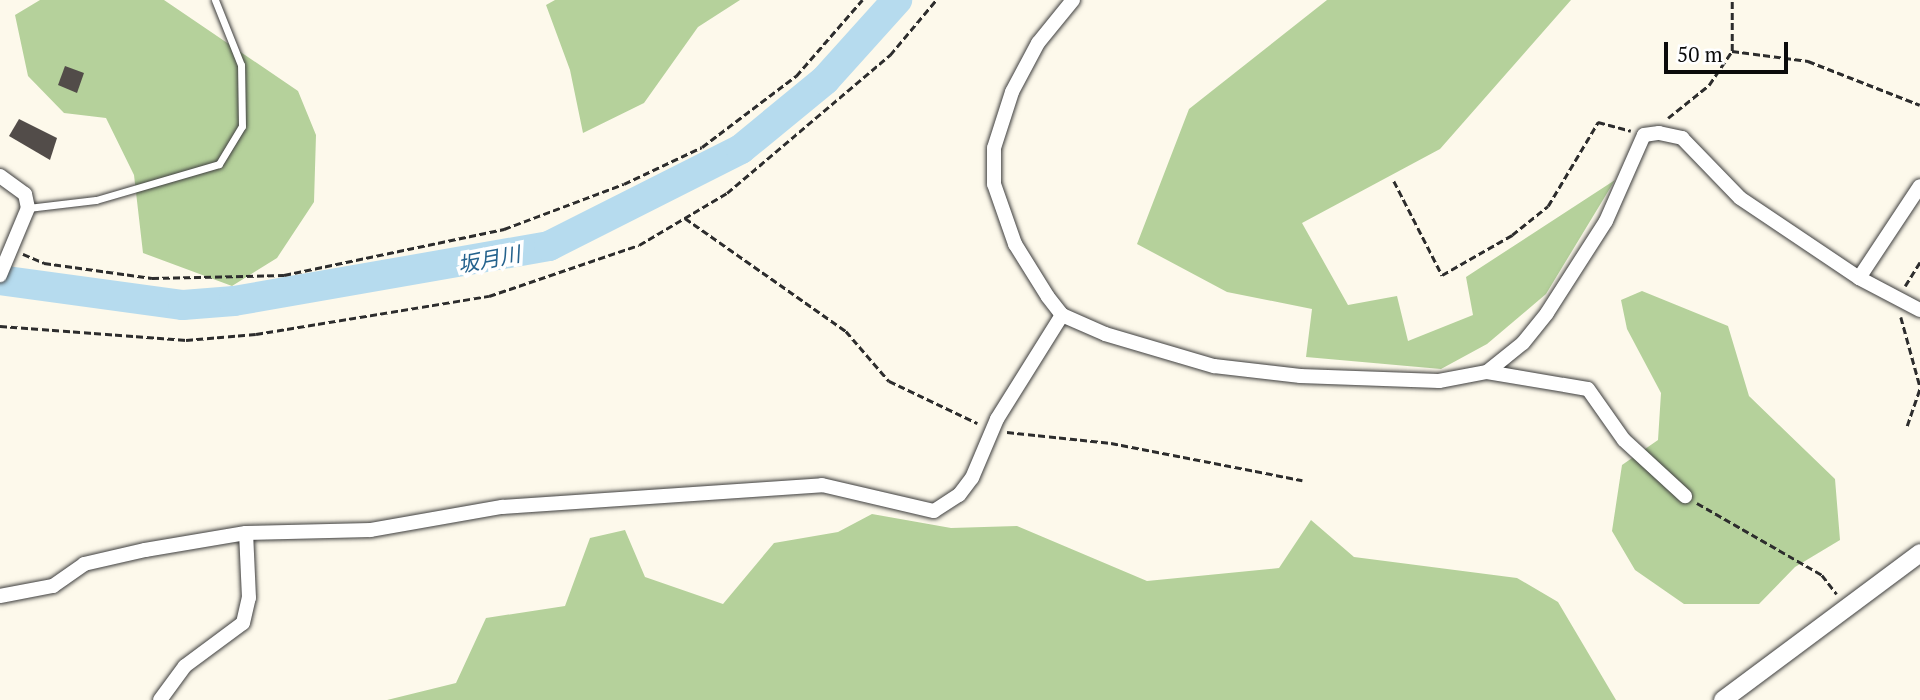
<!DOCTYPE html>
<html>
<head>
<meta charset="utf-8">
<style>
	body { margin:0 }
	#map { position:relative; width:1920px; height:700px; overflow:hidden; background:#fdf9eb; font-family:"PT Serif","Noto Sans JP",serif }
	div>[style] { position:absolute }
	.forest>* { inset:0; background:#b5d19b }
	.river>* { height:30px; margin:-15px; padding:0 15px; transform-origin:15px; border-radius:15px; background:#b6dbee }
	.building>* { inset:0; background:#524c49 }
	.path>* { height:2.5px; margin-top:-1.25px; transform-origin:0; background:repeating-linear-gradient(90deg,#2d2d2d 0 7px,transparent 0 10.5px) }
	.roads { filter:drop-shadow(0 0 2px #3e3e3e) drop-shadow(0 0 2px #3e3e3e) }
	.service>* { height:7px; margin:-3.5px; padding:0 3.5px; transform-origin:3.5px; border-radius:3.5px; background:#fff }
	.minor>* { height:14px; margin:-7px; padding:0 7px; transform-origin:7px; border-radius:7px; background:#fff }
	.tertiary>* { height:18px; margin:-9px; padding:0 9px; transform-origin:9px; border-radius:9px; background:#fff }
	span { translate:-50% -50%; white-space:nowrap; text-align:center; line-height:1.15; -webkit-text-stroke:7px #fff; paint-order:stroke }
	.water-label { font-size:21px; color:#24628d; font-style:italic }
	.scale { position:absolute; left:1664px; top:42px; width:124px; height:32px; box-sizing:border-box; border:4px solid #0b0b0b; border-top:0; padding-left:9px; font-size:21px; line-height:24px; white-space:nowrap; color:#0b0b0b; -webkit-text-stroke:5px #fff; paint-order:stroke }
</style>
</head>
<body>
<div id="map">
	<div class="forest">
		<div style="clip-path:polygon(40px 0,164px 0,298px 91px,316px 135px,314px 202px,277px 258px,232px 286px,143px 253px,134px 175px,106px 118px,64px 113px,28px 76px,15px 15px)"></div>
		<div style="clip-path:polygon(555px 0,740px 0,698px 27px,644px 103px,583px 133px,570px 70px,546px 5px)"></div>
		<div style="clip-path:polygon(1327px 0,1571px 0,1440px 149px,1302px 223px,1348px 305px,1397px 296px,1408px 341px,1473px 315px,1466px 277px,1615px 180px,1546px 294px,1487px 344px,1441px 369px,1306px 357px,1312px 309px,1227px 292px,1137px 244px,1189px 109px)"></div>
		<div style="clip-path:polygon(1642px 291px,1728px 326px,1749px 396px,1835px 479px,1840px 540px,1795px 567px,1759px 604px,1684px 604px,1635px 570px,1612px 531px,1622px 465px,1658px 440px,1661px 393px,1627px 329px,1621px 300px)"></div>
		<div style="clip-path:polygon(872px 514px,951px 528px,1017px 526px,1147px 581px,1279px 568px,1311px 520px,1354px 557px,1517px 578px,1558px 602px,1616px 700px,387px 700px,456px 683px,486px 618px,565px 606px,590px 538px,625px 530px,645px 577px,723px 604px,774px 543px,838px 532px)"></div>
	</div>
	<div class="river">
		<div style="left:0;top:280px;width:185px;rotate:7.8deg"></div>
		<div style="left:183px;top:305px;width:51px;rotate:-4.5deg"></div>
		<div style="left:234px;top:301px;width:320px;rotate:-9.9deg"></div>
		<div style="left:549px;top:246px;width:215px;rotate:-26.8deg"></div>
		<div style="left:741px;top:149px;width:109px;rotate:-39.4deg"></div>
		<div style="left:825px;top:80px;width:108px;rotate:-48deg"></div>
	</div>
	<div class="building">
		<div style="clip-path:polygon(65px 66px,84px 73px,77px 93px,58px 85px)"></div>
		<div style="clip-path:polygon(19px 119px,57px 138px,50px 160px,9px 136px)"></div>
	</div>
	<div class="path">
		<div style="left:1732px;top:51px;width:77px;rotate:7.5deg"></div>
		<div style="left:1808px;top:61px;width:120px;rotate:21.4deg"></div>
		<div style="left:1668px;top:118px;width:53px;rotate:-38.8deg"></div>
		<div style="left:1709px;top:85px;width:41px;rotate:-55.9deg"></div>
		<div style="left:1732px;top:51px;width:51px;rotate:-90deg"></div>
		<div style="left:1394px;top:181px;width:106px;rotate:62.9deg"></div>
		<div style="left:1442px;top:275px;width:81px;rotate:-29.7deg"></div>
		<div style="left:1512px;top:235px;width:46px;rotate:-38.9deg"></div>
		<div style="left:1548px;top:206px;width:98px;rotate:-59.2deg"></div>
		<div style="left:1598px;top:122px;width:34px;rotate:15deg"></div>
		<div style="left:685px;top:218px;width:197px;rotate:35.1deg"></div>
		<div style="left:846px;top:331px;width:66px;rotate:49.3deg"></div>
		<div style="left:889px;top:381px;width:98px;rotate:25.5deg"></div>
		<div style="left:23px;top:254px;width:23px;rotate:23deg"></div>
		<div style="left:44px;top:263px;width:109px;rotate:7.9deg"></div>
		<div style="left:152px;top:278px;width:132px;rotate:-1.3deg"></div>
		<div style="left:284px;top:275px;width:225px;rotate:-11.8deg"></div>
		<div style="left:504px;top:229px;width:128px;rotate:-20.6deg"></div>
		<div style="left:624px;top:184px;width:86px;rotate:-25.4deg"></div>
		<div style="left:702px;top:147px;width:118px;rotate:-37.1deg"></div>
		<div style="left:796px;top:76px;width:101px;rotate:-49deg"></div>
		<div style="left:1905px;top:286px;width:28px;rotate:-58deg"></div>
		<div style="left:1901px;top:317px;width:72px;rotate:74.6deg"></div>
		<div style="left:0;top:326px;width:187px;rotate:4.3deg"></div>
		<div style="left:186px;top:340px;width:70px;rotate:-4.9deg"></div>
		<div style="left:256px;top:334px;width:236px;rotate:-9.3deg"></div>
		<div style="left:489px;top:296px;width:158px;rotate:-18.8deg"></div>
		<div style="left:639px;top:245px;width:102px;rotate:-30.6deg"></div>
		<div style="left:727px;top:193px;width:214px;rotate:-40.3deg"></div>
		<div style="left:890px;top:55px;width:72px;rotate:-50.1deg"></div>
		<div style="left:1907px;top:426px;width:40px;rotate:-71.1deg"></div>
		<div style="left:1007px;top:432px;width:105px;rotate:6deg"></div>
		<div style="left:1111px;top:443px;width:195px;rotate:11deg"></div>
		<div style="left:1697px;top:503px;width:144px;rotate:29.9deg"></div>
		<div style="left:1822px;top:575px;width:24px;rotate:52deg"></div>
	</div>
	<div class="roads">
		<div class="service">
			<div style="left:28px;top:208px;width:68px;rotate:-6.7deg"></div>
			<div style="left:96px;top:200px;width:128px;rotate:-16.3deg"></div>
			<div style="left:219px;top:164px;width:44px;rotate:-58.8deg"></div>
			<div style="left:242px;top:126px;width:61px;rotate:-90.9deg"></div>
			<div style="left:241px;top:65px;width:70px;rotate:-111.8deg"></div>
		</div>
		<div class="minor">
			<div style="left:1073px;top:0;width:55px;rotate:129.1deg"></div>
			<div style="left:1038px;top:43px;width:55px;rotate:118deg"></div>
			<div style="left:1012px;top:92px;width:59px;rotate:107.8deg"></div>
			<div style="left:994px;top:148px;width:36px;rotate:90deg"></div>
			<div style="left:994px;top:184px;width:64px;rotate:70.7deg"></div>
			<div style="left:1015px;top:244px;width:62px;rotate:58.1deg"></div>
			<div style="left:1048px;top:297px;width:23px;rotate:52deg"></div>
			<div style="left:1062px;top:315px;width:47px;rotate:23.8deg"></div>
			<div style="left:1105px;top:334px;width:114px;rotate:16.4deg"></div>
			<div style="left:1214px;top:366px;width:87px;rotate:6.6deg"></div>
			<div style="left:1300px;top:376px;width:139px;rotate:2.1deg"></div>
			<div style="left:1439px;top:381px;width:49px;rotate:-10.6deg"></div>
			<div style="left:1487px;top:372px;width:46px;rotate:-38.9deg"></div>
			<div style="left:1523px;top:343px;width:38px;rotate:-51deg"></div>
			<div style="left:1547px;top:313px;width:109px;rotate:-57.3deg"></div>
			<div style="left:1606px;top:221px;width:94px;rotate:-66.2deg"></div>
			<div style="left:1644px;top:135px;width:15px;rotate:-8deg"></div>
			<div style="left:1659px;top:133px;width:24px;rotate:12deg"></div>
			<div style="left:1682px;top:138px;width:83px;rotate:46deg"></div>
			<div style="left:1740px;top:198px;width:143px;rotate:33.9deg"></div>
			<div style="left:1859px;top:278px;width:69px;rotate:27.7deg"></div>
			<div style="left:0;top:176px;width:31px;rotate:36deg"></div>
			<div style="left:25px;top:194px;width:14px;rotate:78deg"></div>
			<div style="left:28px;top:208px;width:73px;rotate:112.7deg"></div>
			<div style="left:1859px;top:278px;width:110px;rotate:-56.5deg"></div>
			<div style="left:1487px;top:372px;width:102px;rotate:9.6deg"></div>
			<div style="left:1588px;top:389px;width:62px;rotate:54.8deg"></div>
			<div style="left:1624px;top:440px;width:83px;rotate:42.6deg"></div>
			<div style="left:0;top:596px;width:54px;rotate:-10.7deg"></div>
			<div style="left:53px;top:586px;width:38px;rotate:-35deg"></div>
			<div style="left:84px;top:564px;width:63px;rotate:-12.9deg"></div>
			<div style="left:145px;top:550px;width:102px;rotate:-9.6deg"></div>
			<div style="left:246px;top:533px;width:125px;rotate:-1.4deg"></div>
			<div style="left:371px;top:530px;width:133px;rotate:-10deg"></div>
			<div style="left:502px;top:507px;width:321px;rotate:-3.9deg"></div>
			<div style="left:822px;top:485px;width:115px;rotate:13.1deg"></div>
			<div style="left:934px;top:511px;width:30px;rotate:-33deg"></div>
			<div style="left:959px;top:495px;width:21px;rotate:-53deg"></div>
			<div style="left:972px;top:478px;width:64px;rotate:-67deg"></div>
			<div style="left:997px;top:419px;width:123px;rotate:-58deg"></div>
			<div style="left:160px;top:700px;width:42px;rotate:-53.7deg"></div>
			<div style="left:185px;top:666px;width:72px;rotate:-36.6deg"></div>
			<div style="left:243px;top:623px;width:26px;rotate:-77deg"></div>
			<div style="left:249px;top:598px;width:65px;rotate:-92.6deg"></div>
		</div>
		<div class="tertiary">
			<div style="left:1723px;top:700px;width:246px;rotate:-36.7deg"></div>
		</div>
	</div>
	<div class="water-label">
		<span style="left:489px;top:259px;rotate:-11deg">坂月川</span>
	</div>
	<div class="scale">50 m</div>
</div>
</body>
</html>
